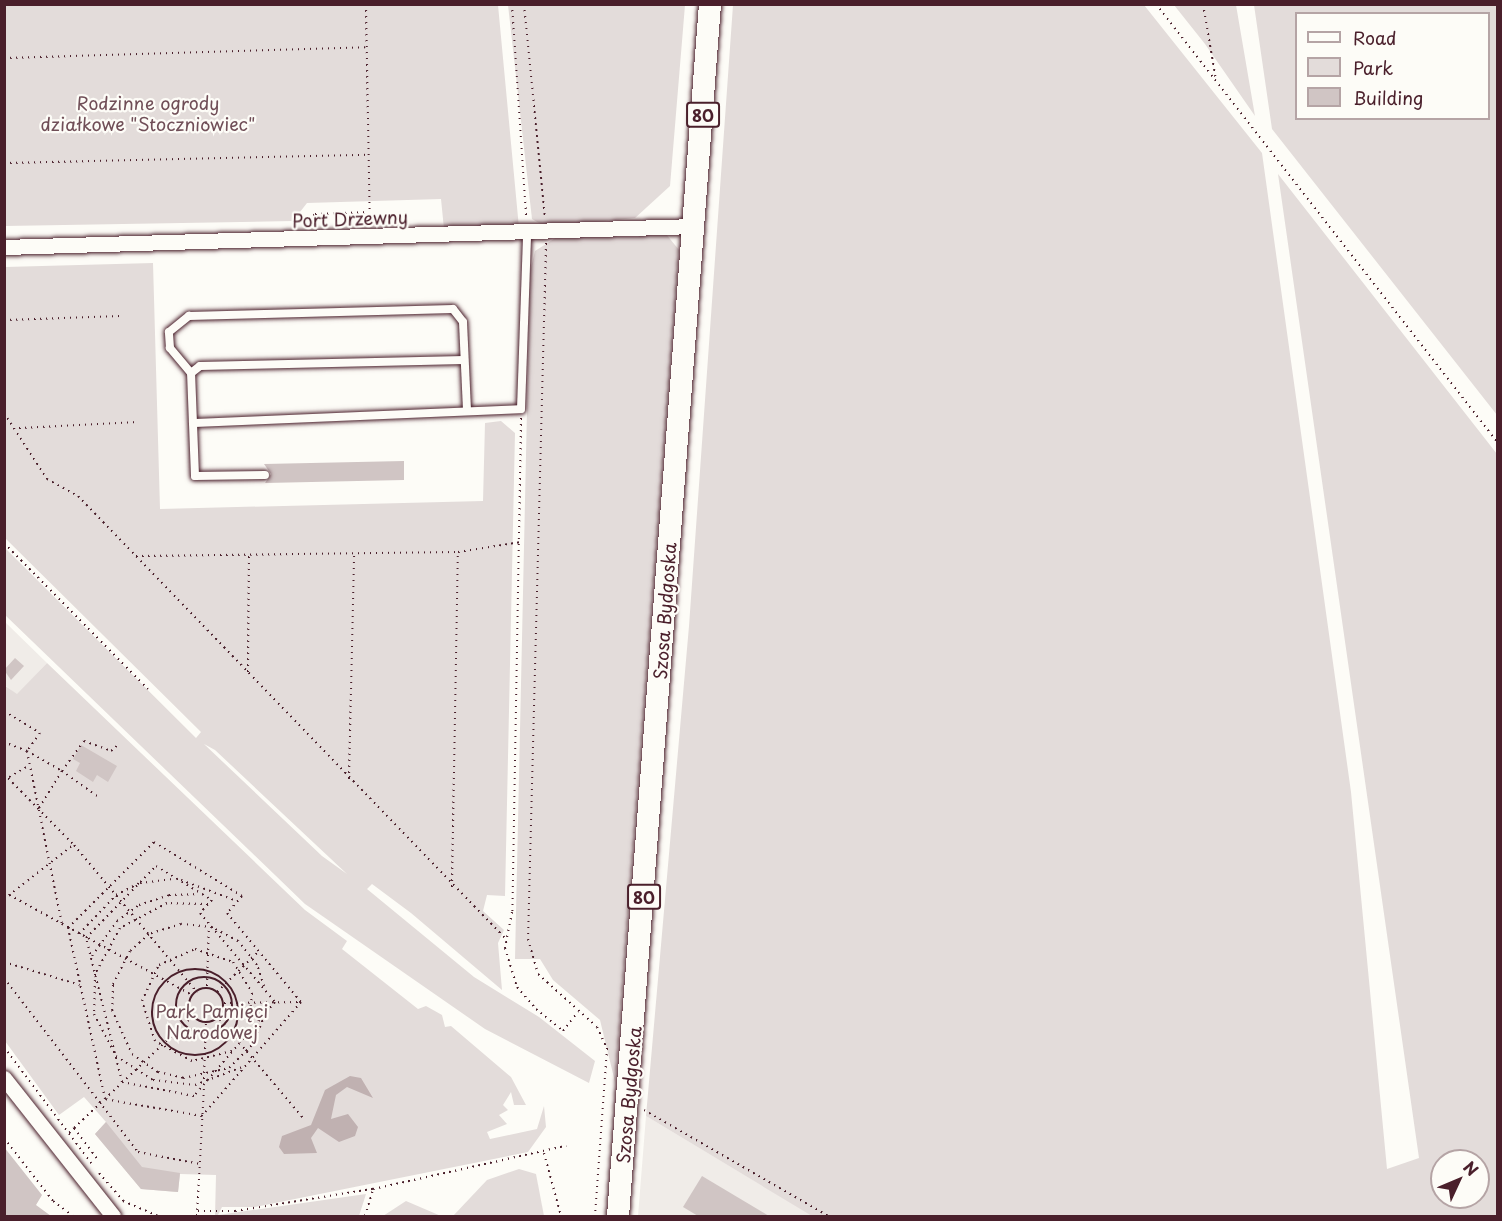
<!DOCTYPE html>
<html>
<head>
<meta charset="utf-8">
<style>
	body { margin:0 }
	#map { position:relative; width:1502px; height:1221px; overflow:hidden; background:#fdfcf7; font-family:"Playpen Sans",sans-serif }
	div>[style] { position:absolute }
	.built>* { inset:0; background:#f0ece8 }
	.green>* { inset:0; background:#e3dcda }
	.water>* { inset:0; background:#c0b1b1 }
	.building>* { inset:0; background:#d0c5c4 }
	.path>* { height:2px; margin-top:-1px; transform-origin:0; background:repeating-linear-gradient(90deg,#4a1f2b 0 1.5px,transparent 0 6px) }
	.path>.ring { margin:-1px; padding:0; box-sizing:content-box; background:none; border:2px solid #4a1f2b; border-radius:50% }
	.roads { filter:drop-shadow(0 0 2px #4a1f2b) drop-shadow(0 0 2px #4a1f2b) }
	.service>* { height:8px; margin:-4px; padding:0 4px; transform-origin:4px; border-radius:4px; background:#fdfcf7 }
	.minor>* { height:15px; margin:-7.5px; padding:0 7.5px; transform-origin:7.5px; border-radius:7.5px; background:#fdfcf7 }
	.primary>* { height:22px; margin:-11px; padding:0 11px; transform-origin:11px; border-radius:11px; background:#fdfcf7 }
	span { translate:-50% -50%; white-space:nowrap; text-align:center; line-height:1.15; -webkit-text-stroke:4.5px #fdfcf7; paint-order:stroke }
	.shield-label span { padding:2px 4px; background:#fdfcf7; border:2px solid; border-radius:4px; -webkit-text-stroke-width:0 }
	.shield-label { font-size:16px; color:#4a1f2b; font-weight:700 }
	.park-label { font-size:18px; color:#704e57 }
	.street-label { font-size:18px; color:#4a1f2b }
	.frame { position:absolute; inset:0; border:6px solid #4a1f2b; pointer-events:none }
	.legend { position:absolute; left:1295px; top:12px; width:195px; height:108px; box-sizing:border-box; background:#fdfcf7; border:2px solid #b5a4a5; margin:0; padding:8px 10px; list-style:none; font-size:18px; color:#4a1f2b }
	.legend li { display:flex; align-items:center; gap:12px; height:30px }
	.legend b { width:30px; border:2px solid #b5a4a5 }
	.north { position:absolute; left:1430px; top:1149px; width:60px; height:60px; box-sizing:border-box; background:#fdfcf7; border:2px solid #b5a4a5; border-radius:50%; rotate:46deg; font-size:16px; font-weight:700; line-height:24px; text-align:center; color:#4a1f2b }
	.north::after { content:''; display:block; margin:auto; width:21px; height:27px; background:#4a1f2b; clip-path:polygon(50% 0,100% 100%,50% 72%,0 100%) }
</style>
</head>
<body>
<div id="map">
	<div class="built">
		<div style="clip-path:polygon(4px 621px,47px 663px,17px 695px,5px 685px)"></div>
		<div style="clip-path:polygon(646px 1116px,813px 1216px,638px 1216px)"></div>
	</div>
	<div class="green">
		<div style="clip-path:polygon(4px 5px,498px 5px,519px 228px,444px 229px,441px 199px,307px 203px,293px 221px,5px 226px)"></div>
		<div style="clip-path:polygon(508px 5px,685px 5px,670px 186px,635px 218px,546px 227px,532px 219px)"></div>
		<div style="clip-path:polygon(evenodd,733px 5px,1144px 5px,1262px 153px,1351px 792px,1387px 1169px,1419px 1158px,1278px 174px,1497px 454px,1497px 1216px,812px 1216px,646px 1116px,689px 626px,733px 5px,1442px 1161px,1478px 1161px,1478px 1197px,1442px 1197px,1442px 1161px)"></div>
		<div style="clip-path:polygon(1174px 5px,1236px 5px,1255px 116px,1205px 44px)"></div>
		<div style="clip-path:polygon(evenodd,1254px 5px,1497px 5px,1497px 415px,1272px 129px,1254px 5px,1296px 14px,1488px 14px,1488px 118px,1296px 118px,1296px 14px)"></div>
		<div style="clip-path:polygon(646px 231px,666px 234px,679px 250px,615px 1082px,600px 1020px,553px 980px,540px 959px,515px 959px,530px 272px,535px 251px,557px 237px,638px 237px)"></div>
		<div style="clip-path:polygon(evenodd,153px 263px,160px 509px,483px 501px,485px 423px,501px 421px,515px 433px,505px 896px,487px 895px,483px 911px,504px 930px,498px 943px,502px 990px,411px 913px,372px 884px,367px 889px,474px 977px,539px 1017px,595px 1061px,589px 1083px,485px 1029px,305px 904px,5px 615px,5px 548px,196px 738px,201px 732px,5px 538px,5px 267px,153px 263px,204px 744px,215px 750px,347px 874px,322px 856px,204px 744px)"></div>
		<div style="clip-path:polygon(47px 663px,305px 910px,347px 941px,342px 949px,418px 1009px,426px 1006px,442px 1015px,445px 1027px,451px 1026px,511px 1077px,526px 1105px,514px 1105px,511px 1092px,503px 1105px,508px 1110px,499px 1115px,507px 1124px,487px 1132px,490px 1139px,537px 1129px,544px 1106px,546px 1127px,528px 1152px,255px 1207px,222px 1207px,218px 1215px,366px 1194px,359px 1216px,215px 1216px,216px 1175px,180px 1174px,178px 1192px,141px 1189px,95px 1134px,106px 1122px,84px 1097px,59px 1115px,5px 1041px,4px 685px,17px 694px)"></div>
		<div style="clip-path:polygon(519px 1169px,536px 1174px,544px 1216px,453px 1216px,487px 1180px)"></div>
		<div style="clip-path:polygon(406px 1201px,441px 1216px,383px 1216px)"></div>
	</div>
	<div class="water">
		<div style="clip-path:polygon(350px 1076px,361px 1078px,373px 1098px,347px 1087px,336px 1095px,331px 1119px,348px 1114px,358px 1127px,355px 1136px,339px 1142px,318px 1128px,311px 1138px,317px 1153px,284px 1154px,279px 1147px,282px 1136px,311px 1125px,325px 1090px)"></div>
	</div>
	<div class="building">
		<div style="clip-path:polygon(404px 461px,404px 480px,265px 483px,271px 474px,264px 464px)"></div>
		<div style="clip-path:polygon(15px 658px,24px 666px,11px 680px,4px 670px)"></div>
		<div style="clip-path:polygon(81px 745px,117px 766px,108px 782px,97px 775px,93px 782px,76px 771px,80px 763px,73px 759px)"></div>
		<div style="clip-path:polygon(106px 1122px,142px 1167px,180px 1173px,178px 1192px,141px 1189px,95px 1134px)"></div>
		<div style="clip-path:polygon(4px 1147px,42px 1195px,36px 1205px,51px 1216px,4px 1216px)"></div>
		<div style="clip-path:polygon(702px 1176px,769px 1216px,698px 1216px,683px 1207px)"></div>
	</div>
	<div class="path">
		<div style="left:366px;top:4px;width:219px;rotate:89deg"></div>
		<div style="left:512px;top:4px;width:213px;rotate:86.2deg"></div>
		<div style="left:524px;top:4px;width:214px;rotate:84.4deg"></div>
		<div style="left:1156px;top:4px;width:556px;rotate:52.08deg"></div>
		<div style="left:1203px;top:4px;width:77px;rotate:80.3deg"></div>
		<div style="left:4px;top:58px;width:363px;rotate:-1.7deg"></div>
		<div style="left:4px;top:163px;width:365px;rotate:-1.3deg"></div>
		<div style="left:304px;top:223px;width:14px;rotate:-39deg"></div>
		<div style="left:315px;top:214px;width:54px;rotate:-2.1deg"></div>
		<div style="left:546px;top:243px;width:696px;rotate:91.48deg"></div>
		<div style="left:528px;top:939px;width:36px;rotate:74deg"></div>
		<div style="left:538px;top:974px;width:79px;rotate:41.9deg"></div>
		<div style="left:597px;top:1027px;width:23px;rotate:65deg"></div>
		<div style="left:607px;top:1048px;width:168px;rotate:94.1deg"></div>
		<div style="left:4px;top:320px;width:117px;rotate:-2deg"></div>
		<div style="left:4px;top:413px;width:79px;rotate:56.9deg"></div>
		<div style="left:47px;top:479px;width:35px;rotate:29deg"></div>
		<div style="left:78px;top:496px;width:616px;rotate:45.99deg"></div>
		<div style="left:521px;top:418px;width:494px;rotate:91deg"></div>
		<div style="left:512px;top:912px;width:37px;rotate:101deg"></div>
		<div style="left:505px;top:948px;width:41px;rotate:72.9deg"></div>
		<div style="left:517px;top:987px;width:29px;rotate:49deg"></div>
		<div style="left:536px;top:1009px;width:35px;rotate:39deg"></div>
		<div style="left:563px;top:1031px;width:24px;rotate:-52deg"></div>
		<div style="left:19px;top:428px;width:119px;rotate:-2.9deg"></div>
		<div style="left:4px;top:543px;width:205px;rotate:45.4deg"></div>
		<div style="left:136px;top:556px;width:322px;rotate:-0.7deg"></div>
		<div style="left:458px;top:552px;width:64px;rotate:-9deg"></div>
		<div style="left:248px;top:672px;width:117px;rotate:-89.5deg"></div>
		<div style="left:4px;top:711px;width:42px;rotate:31.4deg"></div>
		<div style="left:40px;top:733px;width:22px;rotate:126deg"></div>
		<div style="left:27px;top:751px;width:25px;rotate:-159deg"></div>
		<div style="left:27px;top:751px;width:177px;rotate:78.6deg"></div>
		<div style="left:27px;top:751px;width:40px;rotate:29.7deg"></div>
		<div style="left:62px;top:771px;width:44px;rotate:121.9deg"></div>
		<div style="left:4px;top:774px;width:100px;rotate:45.4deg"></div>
		<div style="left:74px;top:845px;width:192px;rotate:50.1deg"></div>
		<div style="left:349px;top:779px;width:225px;rotate:-88.7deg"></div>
		<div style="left:4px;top:780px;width:28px;rotate:-30deg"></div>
		<div style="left:97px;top:796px;width:43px;rotate:-144.5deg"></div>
		<div style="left:62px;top:771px;width:37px;rotate:-54deg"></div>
		<div style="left:84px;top:741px;width:29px;rotate:20deg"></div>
		<div style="left:111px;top:751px;width:9px;rotate:-41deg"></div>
		<div style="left:154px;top:842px;width:103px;rotate:31.5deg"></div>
		<div style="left:242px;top:896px;width:23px;rotate:131deg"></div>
		<div style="left:227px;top:913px;width:116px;rotate:50.3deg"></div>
		<div style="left:301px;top:1002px;width:151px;rotate:131deg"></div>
		<div style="left:202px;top:1116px;width:98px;rotate:-170.1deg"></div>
		<div style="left:105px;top:1099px;width:175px;rotate:-102.2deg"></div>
		<div style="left:68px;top:928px;width:122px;rotate:-45deg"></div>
		<div style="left:156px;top:866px;width:66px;rotate:31.3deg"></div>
		<div style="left:212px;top:900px;width:18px;rotate:133deg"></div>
		<div style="left:200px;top:913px;width:116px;rotate:49.9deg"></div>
		<div style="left:275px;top:1002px;width:124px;rotate:130.8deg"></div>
		<div style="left:194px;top:1096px;width:73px;rotate:-169deg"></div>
		<div style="left:122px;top:1082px;width:148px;rotate:-104deg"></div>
		<div style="left:86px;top:938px;width:100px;rotate:-45.8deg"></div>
		<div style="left:181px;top:880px;width:60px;rotate:20.6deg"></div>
		<div style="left:452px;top:887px;width:335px;rotate:-89deg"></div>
		<div style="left:4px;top:892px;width:214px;rotate:28.7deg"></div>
		<div style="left:4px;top:899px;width:88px;rotate:-38deg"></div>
		<div style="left:208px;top:904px;width:41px;rotate:-178.6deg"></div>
		<div style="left:167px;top:903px;width:53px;rotate:152deg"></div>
		<div style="left:120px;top:928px;width:52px;rotate:118.5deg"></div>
		<div style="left:95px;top:974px;width:40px;rotate:91.4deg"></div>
		<div style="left:94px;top:1014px;width:47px;rotate:62.4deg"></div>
		<div style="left:116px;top:1056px;width:44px;rotate:33deg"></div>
		<div style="left:153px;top:1080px;width:42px;rotate:6.8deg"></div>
		<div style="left:195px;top:1085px;width:53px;rotate:-20.8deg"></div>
		<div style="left:79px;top:934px;width:54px;rotate:-46.5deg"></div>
		<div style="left:116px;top:895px;width:27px;rotate:-27deg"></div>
		<div style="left:140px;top:883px;width:35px;rotate:-7deg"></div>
		<div style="left:92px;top:956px;width:43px;rotate:-54.5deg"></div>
		<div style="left:117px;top:921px;width:27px;rotate:-36deg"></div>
		<div style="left:139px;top:905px;width:32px;rotate:-18deg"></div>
		<div style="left:169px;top:895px;width:30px;rotate:-2deg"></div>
		<div style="left:4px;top:962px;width:79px;rotate:16.8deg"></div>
		<div class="ring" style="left:152px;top:969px;width:84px;height:84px"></div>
		<div class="ring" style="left:176px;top:977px;width:54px;height:54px"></div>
		<div style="left:4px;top:978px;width:220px;rotate:52.4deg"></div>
		<div style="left:138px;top:1152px;width:63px;rotate:11deg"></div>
		<div style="left:207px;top:986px;width:60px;rotate:-88.1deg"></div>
		<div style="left:264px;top:986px;width:22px;rotate:-108deg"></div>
		<div style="left:257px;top:965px;width:31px;rotate:-128deg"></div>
		<div style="left:238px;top:941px;width:30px;rotate:-152deg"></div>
		<div style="left:212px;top:927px;width:31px;rotate:-174deg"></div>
		<div style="left:181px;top:924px;width:34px;rotate:163deg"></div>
		<div style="left:149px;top:934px;width:25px;rotate:138deg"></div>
		<div style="left:130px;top:951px;width:38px;rotate:117deg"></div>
		<div style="left:113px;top:985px;width:25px;rotate:92deg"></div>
		<div style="left:112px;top:1010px;width:48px;rotate:65.6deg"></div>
		<div style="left:132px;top:1054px;width:32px;rotate:35deg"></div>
		<div style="left:158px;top:1072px;width:26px;rotate:13deg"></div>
		<div style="left:183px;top:1078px;width:47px;rotate:-12.3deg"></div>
		<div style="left:229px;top:1068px;width:34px;rotate:-45deg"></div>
		<div style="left:253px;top:1044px;width:29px;rotate:-68deg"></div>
		<div class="ring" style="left:189px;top:988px;width:32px;height:32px"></div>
		<div style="left:217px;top:992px;width:57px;rotate:-44.3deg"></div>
		<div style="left:224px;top:1003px;width:76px;rotate:-0.8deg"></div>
		<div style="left:216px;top:1015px;width:135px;rotate:49.8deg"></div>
		<div style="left:4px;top:1047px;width:146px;rotate:53.1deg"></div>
		<div style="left:232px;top:1051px;width:41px;rotate:166deg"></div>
		<div style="left:192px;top:1061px;width:42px;rotate:-151.6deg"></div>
		<div style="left:155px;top:1041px;width:42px;rotate:-108deg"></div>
		<div style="left:142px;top:1001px;width:40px;rotate:-65deg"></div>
		<div style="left:159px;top:965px;width:39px;rotate:-24deg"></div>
		<div style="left:195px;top:949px;width:40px;rotate:18.9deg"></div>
		<div style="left:233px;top:962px;width:36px;rotate:58deg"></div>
		<div style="left:252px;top:993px;width:39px;rotate:96deg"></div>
		<div style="left:204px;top:1079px;width:56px;rotate:-88deg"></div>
		<div style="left:644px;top:1110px;width:212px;rotate:29.9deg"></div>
		<div style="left:74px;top:1128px;width:163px;rotate:-43.3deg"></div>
		<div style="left:69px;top:1133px;width:7px;rotate:-45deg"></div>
		<div style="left:74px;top:1128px;width:38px;rotate:53deg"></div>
		<div style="left:4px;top:1138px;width:80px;rotate:52.1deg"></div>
		<div style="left:53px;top:1201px;width:25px;rotate:37deg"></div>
		<div style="left:544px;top:1153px;width:65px;rotate:74.9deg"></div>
		<div style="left:99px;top:1173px;width:37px;rotate:49deg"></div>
		<div style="left:123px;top:1201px;width:38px;rotate:23deg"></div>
		<div style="left:198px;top:1211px;width:37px"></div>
		<div style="left:235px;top:1211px;width:140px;rotate:-9.1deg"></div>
		<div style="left:197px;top:1216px;width:131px;rotate:-86.9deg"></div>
		<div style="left:365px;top:1216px;width:28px;rotate:-73deg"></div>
		<div style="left:373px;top:1189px;width:198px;rotate:-12.6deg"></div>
	</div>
	<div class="roads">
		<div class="service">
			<div style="left:191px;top:373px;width:11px;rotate:-38deg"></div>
			<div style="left:200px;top:366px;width:264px;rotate:-1.3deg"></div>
			<div style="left:193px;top:423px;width:328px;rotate:-2.4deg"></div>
			<div style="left:521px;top:409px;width:175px;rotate:-88deg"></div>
			<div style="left:265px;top:475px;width:70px;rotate:179.2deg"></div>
			<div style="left:195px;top:476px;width:103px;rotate:-92.2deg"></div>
			<div style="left:191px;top:373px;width:33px;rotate:-130deg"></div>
			<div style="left:170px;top:348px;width:16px;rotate:-94deg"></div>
			<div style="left:169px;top:332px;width:26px;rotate:-39deg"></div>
			<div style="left:189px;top:316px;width:264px;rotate:-1.5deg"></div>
			<div style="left:453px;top:309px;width:16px;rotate:52deg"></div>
			<div style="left:463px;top:322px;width:89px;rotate:87.4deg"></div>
		</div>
		<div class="minor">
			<div style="left:4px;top:247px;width:692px;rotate:-1.74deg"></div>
			<div style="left:4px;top:1078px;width:176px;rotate:51.7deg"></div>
		</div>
		<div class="primary">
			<div style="left:618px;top:1216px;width:1215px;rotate:-85.66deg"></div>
		</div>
	</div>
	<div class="shield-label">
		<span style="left:703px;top:115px">80</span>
		<span style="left:644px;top:897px">80</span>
	</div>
	<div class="park-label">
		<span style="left:148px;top:114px">Rodzinne ogrody<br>działkowe "Stoczniowiec"</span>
		<span style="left:212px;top:1022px">Park Pamięci<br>Narodowej</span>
	</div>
	<div class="street-label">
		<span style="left:350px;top:219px;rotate:-2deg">Port Drzewny</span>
		<span style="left:665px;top:611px;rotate:-86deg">Szosa Bydgoska</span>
		<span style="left:629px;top:1095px;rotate:-85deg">Szosa Bydgoska</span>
	</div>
	<div class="frame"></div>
	<ul class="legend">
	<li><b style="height:8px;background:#fdfcf7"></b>Road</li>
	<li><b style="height:16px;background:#e3dcda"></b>Park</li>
	<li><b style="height:16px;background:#d0c5c4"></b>Building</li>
	</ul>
	<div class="north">N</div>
</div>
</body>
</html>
